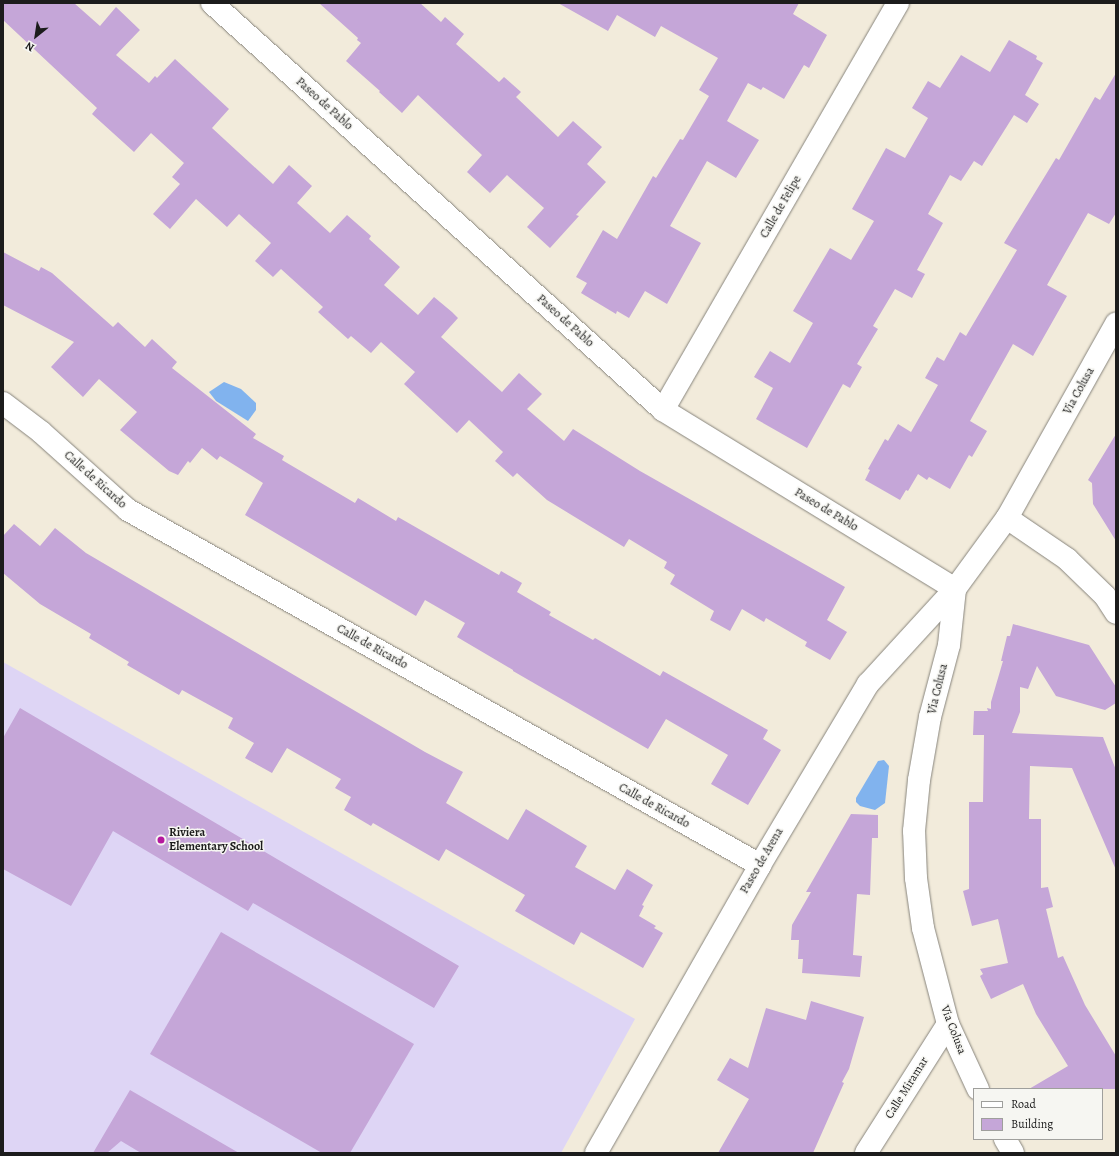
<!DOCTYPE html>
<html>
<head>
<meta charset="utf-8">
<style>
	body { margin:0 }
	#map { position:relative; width:1119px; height:1156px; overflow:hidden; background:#f2ebdb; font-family:Alegreya,serif }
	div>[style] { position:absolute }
	.built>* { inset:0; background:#ded5f5 }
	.water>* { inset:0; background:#81b3ee }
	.building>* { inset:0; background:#c5a6d8 }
	.roads { filter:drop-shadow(0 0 1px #87847c) drop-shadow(0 0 1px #87847c) }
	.minor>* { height:22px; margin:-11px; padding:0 11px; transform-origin:11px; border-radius:11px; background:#fff }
	.tertiary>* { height:22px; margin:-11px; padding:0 11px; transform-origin:11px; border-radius:11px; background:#fff }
	.dots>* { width:11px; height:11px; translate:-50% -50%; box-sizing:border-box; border:2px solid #f6f6f2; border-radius:50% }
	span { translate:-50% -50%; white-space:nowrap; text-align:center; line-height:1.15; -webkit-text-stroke:3px #f6f6f2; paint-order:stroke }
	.street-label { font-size:12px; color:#1c1c1c }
	.poi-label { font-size:12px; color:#1c1c1c; font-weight:700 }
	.left { translate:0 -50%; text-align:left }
	.frame { position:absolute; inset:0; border:4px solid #1c1c1c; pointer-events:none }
	.legend { position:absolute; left:973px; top:1088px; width:130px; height:52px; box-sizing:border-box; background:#f6f6f2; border:1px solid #9f9f9c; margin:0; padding:5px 7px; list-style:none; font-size:12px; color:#1c1c1c }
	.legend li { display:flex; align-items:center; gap:8px; height:20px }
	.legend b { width:20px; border:1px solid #9f9f9c }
	.north { position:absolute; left:16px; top:16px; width:40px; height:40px; -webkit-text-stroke:3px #f6f6f2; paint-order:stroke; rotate:210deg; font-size:11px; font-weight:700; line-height:16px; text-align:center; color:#1c1c1c }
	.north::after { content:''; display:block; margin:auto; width:14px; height:18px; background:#1c1c1c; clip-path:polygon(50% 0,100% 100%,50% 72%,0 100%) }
</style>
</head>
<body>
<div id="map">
	<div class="built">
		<div style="clip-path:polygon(3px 662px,635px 1019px,561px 1153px,3px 1153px)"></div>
	</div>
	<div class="water">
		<div style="clip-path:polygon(224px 382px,241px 389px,256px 403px,256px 410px,248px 421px,216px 401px,209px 392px)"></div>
		<div style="clip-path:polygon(884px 760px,889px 766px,885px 803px,875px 810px,860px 806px,856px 802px,856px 798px,878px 761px)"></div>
	</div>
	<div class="building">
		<div style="clip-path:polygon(3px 3px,74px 3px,100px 26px,116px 7px,140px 30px,116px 55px,149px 83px,155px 76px,157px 78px,175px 59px,229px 109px,212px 128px,273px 184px,289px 165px,312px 186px,297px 203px,330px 233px,347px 215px,371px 236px,369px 239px,400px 267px,384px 285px,418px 315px,434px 297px,452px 312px,458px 318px,441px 337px,502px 392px,519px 373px,542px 394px,527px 409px,564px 441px,573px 429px,640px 471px,845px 587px,827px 620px,847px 632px,830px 660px,805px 646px,807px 642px,766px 618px,764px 622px,742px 609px,730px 631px,710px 620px,714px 611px,670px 584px,675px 575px,664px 568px,667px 562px,629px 539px,624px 547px,547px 500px,517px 473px,513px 477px,495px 461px,503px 452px,469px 420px,457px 433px,404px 384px,415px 372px,381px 342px,371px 353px,351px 336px,348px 339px,318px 312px,323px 307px,281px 269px,273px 277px,255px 261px,271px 243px,239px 214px,227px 227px,196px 199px,170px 229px,153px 214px,180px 184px,172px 177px,184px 163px,151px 133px,134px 152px,92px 114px,97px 108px,3px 20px)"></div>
		<div style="clip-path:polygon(319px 3px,420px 3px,441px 22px,445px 17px,464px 34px,456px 44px,499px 82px,504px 77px,521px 92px,516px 97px,558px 137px,573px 121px,602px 147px,587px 164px,606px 182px,576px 215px,579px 216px,550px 248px,527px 227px,544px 208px,507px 175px,490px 193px,467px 172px,482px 155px,418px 95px,402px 113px,379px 92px,380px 91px,346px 61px,361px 43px,357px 40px,358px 38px)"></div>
		<div style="clip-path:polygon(558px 3px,799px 3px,793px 14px,827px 35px,809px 68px,804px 65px,784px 99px,763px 87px,761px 90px,748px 83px,727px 121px,759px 140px,736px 178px,707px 161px,670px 226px,701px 243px,667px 304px,645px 291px,629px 318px,617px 311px,616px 314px,581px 293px,587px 283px,576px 277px,603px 230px,617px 239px,653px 176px,656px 178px,680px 139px,683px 140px,709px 96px,699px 90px,718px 58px,661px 26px,655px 37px,617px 15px,608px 31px)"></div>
		<div style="clip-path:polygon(1009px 40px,1037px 56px,1036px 59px,1043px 63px,1025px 95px,1039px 104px,1027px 123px,1014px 115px,982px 166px,974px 161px,961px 181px,950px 175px,928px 214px,943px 223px,917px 270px,925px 274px,912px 298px,895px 289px,873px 326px,878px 329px,857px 364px,862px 367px,850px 388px,843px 384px,807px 448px,756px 419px,773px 388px,754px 377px,770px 351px,790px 363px,813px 323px,793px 311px,830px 248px,851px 260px,874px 221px,852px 209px,886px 148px,905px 158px,928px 118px,912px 108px,928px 81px,940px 88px,961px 55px,990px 72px)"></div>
		<div style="clip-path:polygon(1116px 73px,1116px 213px,1109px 224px,1088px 213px,1047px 285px,1067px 296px,1033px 356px,1013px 344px,970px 421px,987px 431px,972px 457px,969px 455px,950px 489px,929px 477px,927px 480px,918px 474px,908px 491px,906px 490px,900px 500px,865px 480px,870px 470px,868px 469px,885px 439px,888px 441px,898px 424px,911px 432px,938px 385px,925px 378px,937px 357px,944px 361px,960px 332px,966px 336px,1017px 250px,1004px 243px,1056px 158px,1059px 160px,1095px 97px,1100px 100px)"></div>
		<div style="clip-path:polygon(3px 252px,39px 271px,41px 267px,52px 273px,113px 327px,118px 322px,145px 347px,152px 339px,177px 362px,172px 368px,256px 434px,253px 438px,284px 456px,282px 460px,355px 503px,358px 498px,396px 521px,398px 517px,499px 575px,501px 571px,522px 583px,517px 592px,551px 612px,549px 615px,593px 640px,595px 638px,660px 676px,663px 671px,768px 730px,763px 739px,781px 750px,748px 805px,711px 784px,728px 755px,666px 719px,648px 749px,513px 671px,513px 670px,457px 637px,465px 623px,425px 600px,416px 616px,245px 515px,263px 483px,220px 456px,217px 460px,202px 448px,190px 463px,188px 461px,178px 475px,169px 471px,120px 430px,137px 412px,99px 379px,83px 397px,51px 367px,74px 342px,3px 305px)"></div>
		<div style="clip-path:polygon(1116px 434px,1116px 541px,1093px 504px,1092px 483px,1088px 480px)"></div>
		<div style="clip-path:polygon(14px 524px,40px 546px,55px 528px,86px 553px,425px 752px,463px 772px,446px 803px,508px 840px,526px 809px,587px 846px,575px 867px,615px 890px,627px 869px,653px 885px,642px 905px,644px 906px,639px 916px,656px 926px,654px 928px,663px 933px,643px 968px,581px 932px,574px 945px,515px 911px,525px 895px,446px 849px,439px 861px,373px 823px,371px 826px,344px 810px,351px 797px,335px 788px,341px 779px,287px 748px,272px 773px,245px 758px,254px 743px,228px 728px,233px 718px,182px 690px,179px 695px,127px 665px,129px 662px,89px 638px,91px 634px,40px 604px,3px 573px,3px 536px)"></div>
		<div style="clip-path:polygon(1013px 624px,1089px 645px,1116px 687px,1116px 703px,1105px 710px,1056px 696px,1037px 666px,1028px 689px,1020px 687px,1020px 712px,1012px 733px,1103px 737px,1116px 770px,1116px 870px,1072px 768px,1030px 766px,1029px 819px,1041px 819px,1041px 888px,1048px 887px,1053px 907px,1046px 909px,1058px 958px,1063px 956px,1085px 1005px,1116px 1056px,1116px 1089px,1029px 1089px,1068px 1066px,1036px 1014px,1023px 984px,991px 999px,980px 976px,983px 974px,980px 969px,1008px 963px,998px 919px,972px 926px,963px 891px,969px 889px,969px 802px,983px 802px,984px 735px,973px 735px,974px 711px,988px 711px,987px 708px,991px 709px,991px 702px,1003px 661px,1001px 661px,1007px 636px,1010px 636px)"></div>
		<div style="clip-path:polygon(20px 708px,459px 966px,434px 1008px,253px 903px,248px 911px,113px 831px,71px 906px,3px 869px,3px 738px)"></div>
		<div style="clip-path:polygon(851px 814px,878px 815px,878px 838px,872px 838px,870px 895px,857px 894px,853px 955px,862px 956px,860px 977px,802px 973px,803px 959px,798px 959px,799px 940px,791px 940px,792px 925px,811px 892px,806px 892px)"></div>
		<div style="clip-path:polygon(221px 932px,414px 1044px,350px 1153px,322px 1153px,150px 1054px)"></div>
		<div style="clip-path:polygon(811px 1001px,864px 1017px,849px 1069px,842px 1082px,844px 1083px,813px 1153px,718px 1153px,749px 1099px,717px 1080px,730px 1058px,748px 1068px,766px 1008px,806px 1020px)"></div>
		<div style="clip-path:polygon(130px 1090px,239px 1153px,141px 1153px,121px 1141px,107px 1153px,93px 1153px)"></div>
	</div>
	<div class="roads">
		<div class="minor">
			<div style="left:212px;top:3px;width:607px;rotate:42.06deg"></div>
			<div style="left:663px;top:410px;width:342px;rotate:31.5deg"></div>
			<div style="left:3px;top:403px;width:48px;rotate:37.3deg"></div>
			<div style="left:41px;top:432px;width:117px;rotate:41.9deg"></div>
			<div style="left:128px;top:510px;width:725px;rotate:29.32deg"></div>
			<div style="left:663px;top:410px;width:470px;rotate:-60deg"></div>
			<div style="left:1007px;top:518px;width:73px;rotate:34.3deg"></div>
			<div style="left:1067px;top:559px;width:53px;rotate:44.2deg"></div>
			<div style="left:1105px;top:596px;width:20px;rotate:57deg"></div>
			<div style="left:978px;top:1089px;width:72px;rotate:-114.8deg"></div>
			<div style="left:948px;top:1024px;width:99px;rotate:-104.6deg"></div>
			<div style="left:923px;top:928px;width:50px;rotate:-98deg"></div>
			<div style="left:916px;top:878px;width:47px;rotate:-92.4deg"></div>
			<div style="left:914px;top:831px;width:51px;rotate:-84.4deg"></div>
			<div style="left:919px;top:780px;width:64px;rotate:-80.1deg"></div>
			<div style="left:930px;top:717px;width:74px;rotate:-75.2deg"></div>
			<div style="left:949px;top:645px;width:56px;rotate:-83.9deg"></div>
			<div style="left:955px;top:589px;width:88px;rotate:-53.8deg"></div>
			<div style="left:1007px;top:518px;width:223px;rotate:-60.7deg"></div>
			<div style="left:1005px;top:1139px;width:16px;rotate:60deg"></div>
			<div style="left:866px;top:1153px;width:153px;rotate:-57.6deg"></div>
		</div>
		<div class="tertiary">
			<div style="left:596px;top:1153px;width:331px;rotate:-60.3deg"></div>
			<div style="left:760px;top:865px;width:211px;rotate:-59.2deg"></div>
			<div style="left:868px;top:684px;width:129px;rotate:-47.5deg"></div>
		</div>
	</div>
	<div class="dots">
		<div style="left:161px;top:840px;background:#b5179e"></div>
	</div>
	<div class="street-label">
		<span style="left:324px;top:104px;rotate:42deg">Paseo de Pablo</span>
		<span style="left:781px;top:207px;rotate:-60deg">Calle de Felipe</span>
		<span style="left:565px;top:321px;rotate:42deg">Paseo de Pablo</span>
		<span style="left:1079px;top:391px;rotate:-61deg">Via Colusa</span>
		<span style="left:95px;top:480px;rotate:42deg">Calle de Ricardo</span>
		<span style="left:826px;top:510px;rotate:31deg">Paseo de Pablo</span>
		<span style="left:372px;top:647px;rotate:29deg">Calle de Ricardo</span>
		<span style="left:938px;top:689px;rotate:-76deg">Via Colusa</span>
		<span style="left:654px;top:806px;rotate:29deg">Calle de Ricardo</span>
		<span style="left:762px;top:861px;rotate:-60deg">Paseo de Arena</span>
		<span style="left:953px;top:1030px;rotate:69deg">Via Colusa</span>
		<span style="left:907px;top:1088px;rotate:-58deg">Calle Miramar</span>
	</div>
	<div class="poi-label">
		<span class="left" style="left:169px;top:840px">Riviera<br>Elementary School</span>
	</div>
	<div class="frame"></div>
	<ul class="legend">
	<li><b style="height:5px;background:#fff"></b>Road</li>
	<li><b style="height:11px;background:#c5a6d8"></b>Building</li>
	</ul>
	<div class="north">N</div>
</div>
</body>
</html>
